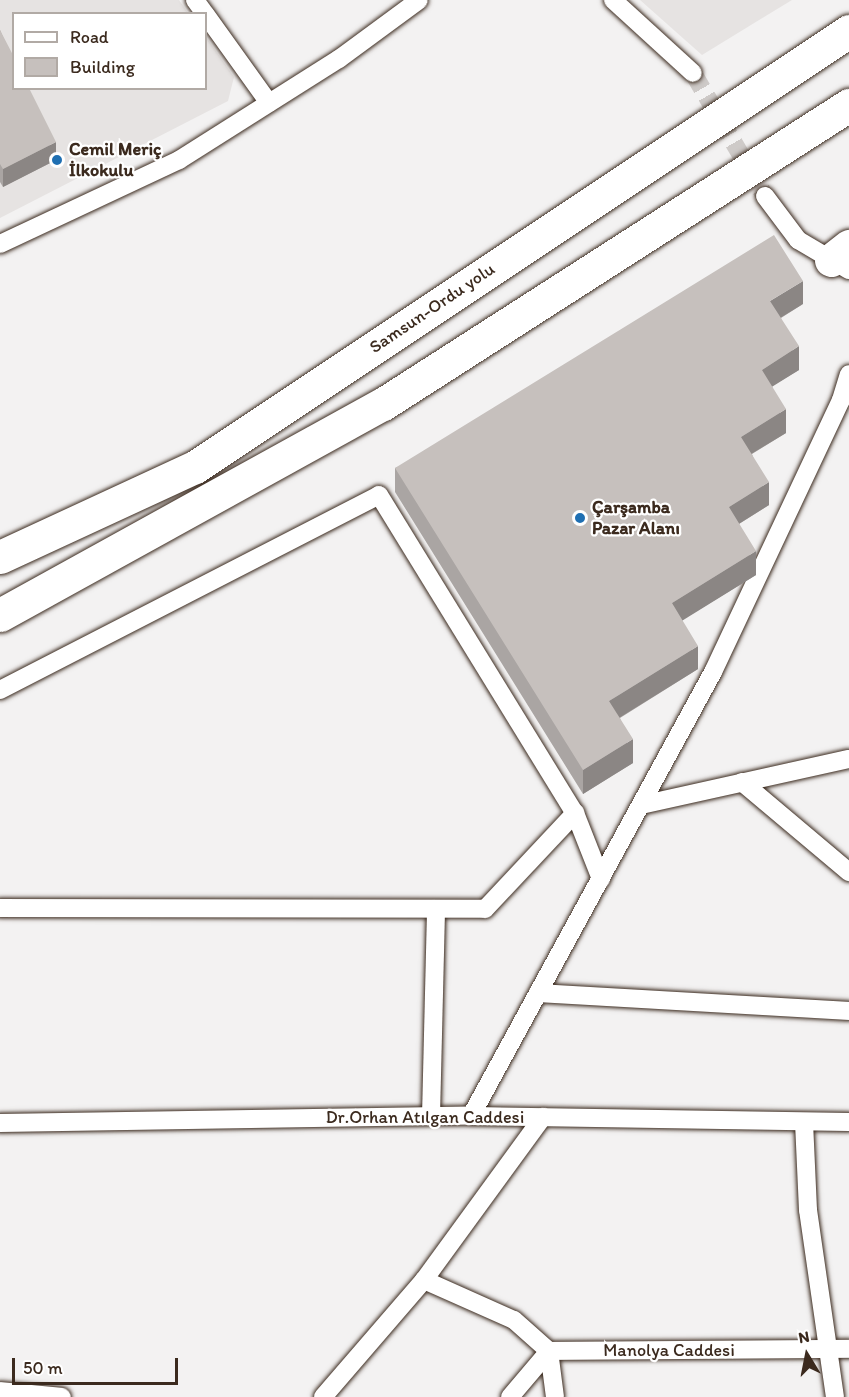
<!DOCTYPE html>
<html>
<head>
<meta charset="utf-8">
<style>
	body { margin:0 }
	#map { position:relative; width:849px; height:1397px; overflow:hidden; background:#f3f2f2; font-family:Itim,sans-serif }
	div>[style] { position:absolute }
	.built>* { inset:0; background:#e6e3e2 }
	.street-tunnel>* { height:18px; margin-top:-9px; transform-origin:0; background:repeating-linear-gradient(90deg,#cecac8 0 18px,transparent 0 27px) }
	.roads { filter:drop-shadow(0 0 2px #3b2a1e) drop-shadow(0 0 2px #3b2a1e) }
	.street>* { height:18px; margin:-9px; padding:0 9px; transform-origin:9px; border-radius:9px; background:#fff }
	.highway>* { height:33px; margin:-16.5px; padding:0 16.5px; transform-origin:16.5px; border-radius:16.5px; background:#fff }
	.wall>* { inset:0; background:#aaa5a3 }
	.shaded-wall>* { inset:0; background:#8b8684 }
	.building>* { inset:0; background:#c6c0bd }
	.dots>* { width:16px; height:16px; translate:-50% -50%; box-sizing:border-box; border:3px solid #fff; border-radius:50% }
	span { translate:-50% -50%; white-space:nowrap; text-align:center; line-height:1.15; -webkit-text-stroke:4.5px #fff; paint-order:stroke }
	.poi-label { font-size:18px; color:#3b2a1e; font-weight:700 }
	.left { translate:0 -50%; text-align:left }
	.street-label { font-size:18px; color:#3b2a1e }
	.legend { position:absolute; left:12px; top:12px; width:195px; height:78px; box-sizing:border-box; background:#fff; border:2px solid #b1aaa5; margin:0; padding:8px 10px; list-style:none; font-size:18px; color:#3b2a1e }
	.legend li { display:flex; align-items:center; gap:12px; height:30px }
	.legend b { width:30px; border:2px solid #b1aaa5 }
	.north { position:absolute; left:777px; top:1325px; width:60px; height:60px; -webkit-text-stroke:4px #fff; paint-order:stroke; rotate:350deg; font-size:16px; font-weight:700; line-height:24px; text-align:center; color:#3b2a1e }
	.north::after { content:''; display:block; margin:auto; width:21px; height:27px; background:#3b2a1e; clip-path:polygon(50% 0,100% 100%,50% 72%,0 100%) }
	.scale { position:absolute; left:12px; top:1358px; width:166px; height:27px; box-sizing:border-box; border:3px solid #3b2a1e; border-top:0; padding-left:8px; font-size:18px; line-height:21px; white-space:nowrap; color:#3b2a1e; -webkit-text-stroke:4px #fff; paint-order:stroke }
</style>
</head>
<body>
<div id="map">
	<div class="built">
		<div style="clip-path:polygon(0 0,179px 0,188px 13px,14px 14px,14px 88px,206px 88px,206px 37px,234px 77px,228px 101px,0 218px)"></div>
		<div style="clip-path:polygon(640px 0,792px 0,702px 55px)"></div>
	</div>
	<div class="street-tunnel">
		<div style="left:693px;top:73px;width:143px;rotate:59.7deg"></div>
	</div>
	<div class="roads">
		<div class="street">
			<div style="left:195px;top:0;width:17px;rotate:54deg"></div>
			<div style="left:613px;top:0;width:108px;rotate:42.4deg"></div>
			<div style="left:206px;top:15px;width:108px;rotate:54.4deg"></div>
			<div style="left:765px;top:196px;width:55px;rotate:53.1deg"></div>
			<div style="left:798px;top:240px;width:59px;rotate:30.5deg"></div>
			<div style="left:0;top:244px;width:198px;rotate:-25.1deg"></div>
			<div style="left:179px;top:160px;width:189px;rotate:-32.3deg"></div>
			<div style="left:339px;top:59px;width:99px;rotate:-36.4deg"></div>
			<div style="left:0;top:690px;width:426px;rotate:-27.2deg"></div>
			<div style="left:379px;top:495px;width:374px;rotate:58.4deg"></div>
			<div style="left:575px;top:813px;width:71px;rotate:68.5deg"></div>
			<div style="left:742px;top:782px;width:140px;rotate:40.1deg"></div>
			<div style="left:641px;top:805px;width:213px;rotate:-12.5deg"></div>
			<div style="left:0;top:908px;width:485px;rotate:0.1deg"></div>
			<div style="left:485px;top:909px;width:132px;rotate:-46.8deg"></div>
			<div style="left:538px;top:993px;width:312px;rotate:3.3deg"></div>
			<div style="left:431px;top:1116px;width:207px;rotate:-88.6deg"></div>
			<div style="left:471px;top:1116px;width:506px;rotate:-61.41deg"></div>
			<div style="left:713px;top:672px;width:301px;rotate:-64.8deg"></div>
			<div style="left:841px;top:400px;width:27px;rotate:-73deg"></div>
			<div style="left:804px;top:1122px;width:88px;rotate:87.4deg"></div>
			<div style="left:808px;top:1210px;width:189px;rotate:81.8deg"></div>
			<div style="left:0;top:1123px;width:471px;rotate:-0.9deg"></div>
			<div style="left:471px;top:1116px;width:378px;rotate:0.9deg"></div>
			<div style="left:424px;top:1280px;width:98px;rotate:24deg"></div>
			<div style="left:514px;top:1320px;width:47px;rotate:41.5deg"></div>
			<div style="left:549px;top:1351px;width:46px;rotate:82.6deg"></div>
			<div style="left:0;top:1391px;width:62px;rotate:5.5deg"></div>
			<div style="left:323px;top:1397px;width:155px;rotate:-49.2deg"></div>
			<div style="left:424px;top:1280px;width:202px;rotate:-53.9deg"></div>
			<div style="left:510px;top:1397px;width:60px;rotate:-49.7deg"></div>
			<div style="left:549px;top:1351px;width:300px;rotate:-0.4deg"></div>
		</div>
		<div class="highway">
			<div style="left:831px;top:260px;width:23px;rotate:-38deg"></div>
			<div style="left:0;top:557px;width:215px;rotate:-24.8deg"></div>
			<div style="left:195px;top:467px;width:786px;rotate:-33.69deg"></div>
			<div style="left:0;top:615px;width:437px;rotate:-28.9deg"></div>
			<div style="left:383px;top:404px;width:554px;rotate:-32.69deg"></div>
		</div>
	</div>
	<div class="wall">
		<div style="clip-path:polygon(0 30px,56px 160px,3px 187px,0 182px)"></div>
		<div style="clip-path:polygon(803px 304px,781px 318px,799px 370px,772px 386px,786px 433px,752px 454px,769px 505px,739px 524px,756px 575px,682px 620px,698px 669px,620px 718px,633px 763px,583px 794px,395px 492px,395px 468px)"></div>
	</div>
	<div class="shaded-wall">
		<div style="clip-path:polygon(56px 142px,56px 160px,3px 187px,3px 169px)"></div>
		<div style="clip-path:polygon(803px 281px,803px 304px,770px 324px,770px 301px)"></div>
		<div style="clip-path:polygon(799px 346px,799px 370px,762px 393px,762px 370px)"></div>
		<div style="clip-path:polygon(786px 409px,786px 433px,741px 460px,741px 437px)"></div>
		<div style="clip-path:polygon(769px 482px,769px 505px,729px 530px,729px 507px)"></div>
		<div style="clip-path:polygon(756px 551px,756px 575px,672px 627px,672px 603px)"></div>
		<div style="clip-path:polygon(698px 646px,698px 669px,609px 724px,609px 701px)"></div>
		<div style="clip-path:polygon(633px 739px,633px 763px,583px 794px,583px 770px)"></div>
	</div>
	<div class="building">
		<div style="clip-path:polygon(0 30px,14px 57px,14px 88px,29px 88px,56px 142px,3px 169px,0 164px)"></div>
		<div style="clip-path:polygon(774px 235px,803px 281px,770px 301px,799px 346px,762px 370px,786px 409px,741px 437px,769px 482px,729px 507px,756px 551px,672px 603px,698px 646px,609px 701px,633px 739px,583px 770px,395px 468px)"></div>
	</div>
	<div class="dots">
		<div style="left:57px;top:160px;background:#1f6fb2"></div>
		<div style="left:580px;top:518px;background:#1f6fb2"></div>
	</div>
	<div class="poi-label">
		<span class="left" style="left:69px;top:160px">Cemil Meriç<br>İlkokulu</span>
		<span class="left" style="left:592px;top:518px">Çarşamba<br>Pazar Alanı</span>
	</div>
	<div class="street-label">
		<span style="left:432px;top:308px;rotate:-34deg">Samsun-Ordu yolu</span>
		<span style="left:425px;top:1117px">Dr.Orhan Atılgan Caddesi</span>
		<span style="left:669px;top:1350px">Manolya Caddesi</span>
	</div>
	<ul class="legend">
	<li><b style="height:8px;background:#fff"></b>Road</li>
	<li><b style="height:16px;background:#c6c0bd"></b>Building</li>
	</ul>
	<div class="north">N</div>
	<div class="scale">50 m</div>
</div>
</body>
</html>
